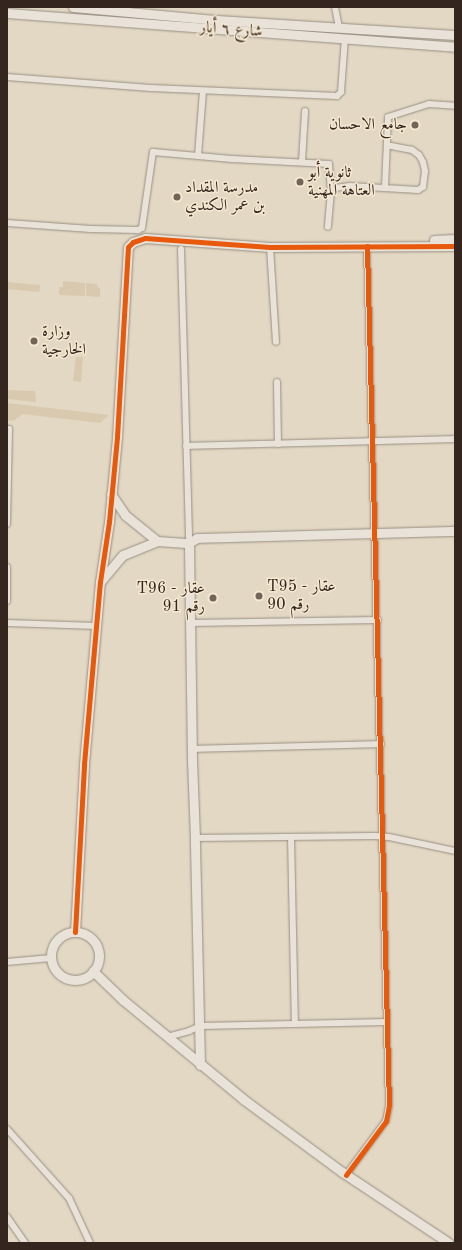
<!DOCTYPE html>
<html>
<head>
<meta charset="utf-8">
<style>
	body { margin:0 }
	#map { position:relative; width:462px; height:1250px; overflow:hidden; background:#e3d8c3; font-family:"Old Standard TT",Amiri,serif }
	div>[style] { position:absolute }
	.green>* { inset:0; background:#d9c9ae }
	.roads { filter:drop-shadow(0 0 1px #988f83) drop-shadow(0 0 1px #988f83) }
	.street>* { height:6px; margin:-3px; padding:0 3px; transform-origin:3px; border-radius:3px; background:#e8e2d8 }
	.secondary>* { height:9px; margin:-4.5px; padding:0 4.5px; transform-origin:4.5px; border-radius:4.5px; background:#e8e2d8 }
	.secondary>.ring { margin:-4.5px; padding:0; box-sizing:content-box; background:none; border:9px solid #e8e2d8; border-radius:50% }
	.cycleway>* { height:5px; margin:-2.5px; padding:0 2.5px; transform-origin:2.5px; border-radius:2.5px; background:#e8590c }
	.dots>* { width:11px; height:11px; translate:-50% -50%; box-sizing:border-box; border:2px solid #f5e8d0; border-radius:50% }
	span { translate:-50% -50%; white-space:nowrap; text-align:center; line-height:1.15; -webkit-text-stroke:3px #f5e8d0; paint-order:stroke }
	.street-label { font-size:16px; color:#35251f }
	.poi-label { font-size:16px; color:#35251f }
	.right { translate:-100% -50%; text-align:right }
	.left { translate:0 -50%; text-align:left }
	.frame { position:absolute; inset:0; border:8px solid #35251f; pointer-events:none }
</style>
</head>
<body>
<div id="map">
	<div class="green">
		<div style="clip-path:polygon(63px 281px,85px 283px,85px 296px,59px 295px,59px 287px,63px 287px)"></div>
		<div style="clip-path:polygon(7px 282px,40px 285px,40px 288px,39px 292px,7px 289px)"></div>
		<div style="clip-path:polygon(86px 283px,96px 284px,100px 289px,100px 297px,86px 296px)"></div>
		<div style="clip-path:polygon(76px 357px,83px 357px,81px 382px,73px 381px)"></div>
		<div style="clip-path:polygon(7px 390px,35px 391px,36px 402px,7px 399px)"></div>
		<div style="clip-path:polygon(7px 403px,109px 415px,100px 423px,23px 414px,13px 421px,7px 420px)"></div>
	</div>
	<div class="roads">
		<div class="street">
			<div style="left:335px;top:7px;width:21px;rotate:79deg"></div>
			<div style="left:7px;top:77px;width:144px;rotate:4.4deg"></div>
			<div style="left:151px;top:88px;width:186px;rotate:2.5deg"></div>
			<div style="left:337px;top:96px;width:6px;rotate:-45deg"></div>
			<div style="left:341px;top:92px;width:54px;rotate:-85.8deg"></div>
			<div style="left:198px;top:156px;width:65px;rotate:-85.6deg"></div>
			<div style="left:302px;top:162px;width:51px;rotate:-86.6deg"></div>
			<div style="left:385px;top:187px;width:70px;rotate:-87.5deg"></div>
			<div style="left:388px;top:117px;width:43px;rotate:-17.6deg"></div>
			<div style="left:429px;top:104px;width:26px;rotate:4deg"></div>
			<div style="left:331px;top:191px;width:5px;rotate:-37deg"></div>
			<div style="left:335px;top:188px;width:15px;rotate:-8deg"></div>
			<div style="left:350px;top:186px;width:68px;rotate:3.4deg"></div>
			<div style="left:418px;top:190px;width:6px;rotate:-31deg"></div>
			<div style="left:423px;top:187px;width:16px;rotate:-83deg"></div>
			<div style="left:425px;top:171px;width:9px;rotate:-103deg"></div>
			<div style="left:423px;top:162px;width:8px;rotate:-120deg"></div>
			<div style="left:419px;top:155px;width:9px;rotate:-144deg"></div>
			<div style="left:412px;top:150px;width:25px;rotate:-169deg"></div>
			<div style="left:7px;top:223px;width:84px;rotate:4.1deg"></div>
			<div style="left:91px;top:229px;width:47px;rotate:1.2deg"></div>
			<div style="left:138px;top:230px;width:4px;rotate:-27deg"></div>
			<div style="left:142px;top:228px;width:77px;rotate:-81.8deg"></div>
			<div style="left:153px;top:152px;width:79px;rotate:5.1deg"></div>
			<div style="left:232px;top:159px;width:97px;rotate:3deg"></div>
			<div style="left:329px;top:164px;width:27px;rotate:86deg"></div>
			<div style="left:331px;top:191px;width:36px;rotate:95deg"></div>
			<div style="left:270px;top:247px;width:95px;rotate:86.4deg"></div>
			<div style="left:181px;top:249px;width:294px;rotate:88.4deg"></div>
			<div style="left:277px;top:382px;width:62px;rotate:89.1deg"></div>
			<div style="left:7px;top:429px;width:2px"></div>
			<div style="left:9px;top:429px;width:95px;rotate:91.2deg"></div>
			<div style="left:186px;top:446px;width:269px;rotate:-1.5deg"></div>
			<div style="left:7px;top:567px;width:34px;rotate:90deg"></div>
			<div style="left:7px;top:623px;width:90px;rotate:1.9deg"></div>
			<div style="left:190px;top:623px;width:188px;rotate:-0.9deg"></div>
			<div style="left:192px;top:749px;width:189px;rotate:-1.5deg"></div>
			<div style="left:291px;top:837px;width:187px;rotate:88.8deg"></div>
			<div style="left:195px;top:838px;width:180px;rotate:-0.6deg"></div>
			<div style="left:375px;top:836px;width:14px;rotate:4deg"></div>
			<div style="left:389px;top:837px;width:67px;rotate:12deg"></div>
			<div style="left:7px;top:962px;width:44px;rotate:-5.2deg"></div>
			<div style="left:167px;top:1037px;width:23px;rotate:-15deg"></div>
			<div style="left:189px;top:1031px;width:12px;rotate:-24deg"></div>
			<div style="left:200px;top:1026px;width:187px;rotate:-1.2deg"></div>
			<div style="left:7px;top:1129px;width:93px;rotate:48.1deg"></div>
			<div style="left:69px;top:1198px;width:50px;rotate:65deg"></div>
			<div style="left:346px;top:1175px;width:67px;rotate:-53.5deg"></div>
			<div style="left:386px;top:1121px;width:16px;rotate:-79deg"></div>
			<div style="left:389px;top:1105px;width:859px;rotate:-91.47deg"></div>
			<div style="left:7px;top:1217px;width:32px;rotate:55deg"></div>
		</div>
		<div class="secondary">
			<div style="left:73px;top:7px;width:145px;rotate:5.2deg"></div>
			<div style="left:217px;top:20px;width:238px;rotate:3.6deg"></div>
			<div style="left:7px;top:13px;width:449px;rotate:4.3deg"></div>
			<div style="left:434px;top:240px;width:21px;rotate:-3deg"></div>
			<div style="left:111px;top:494px;width:25px;rotate:56deg"></div>
			<div style="left:125px;top:515px;width:41px;rotate:39.1deg"></div>
			<div style="left:100px;top:582px;width:35px;rotate:-50deg"></div>
			<div style="left:123px;top:555px;width:37px;rotate:-22deg"></div>
			<div style="left:157px;top:541px;width:32px;rotate:4deg"></div>
			<div style="left:75px;top:932px;width:168px;rotate:-86.9deg"></div>
			<div style="left:84px;top:764px;width:183px;rotate:-85deg"></div>
			<div style="left:100px;top:582px;width:61px;rotate:-81.5deg"></div>
			<div style="left:109px;top:522px;width:85px;rotate:-84.6deg"></div>
			<div style="left:117px;top:437px;width:190px;rotate:-86.7deg"></div>
			<div style="left:128px;top:247px;width:7px;rotate:-45deg"></div>
			<div style="left:133px;top:242px;width:13px;rotate:-18deg"></div>
			<div style="left:145px;top:238px;width:125px;rotate:4.1deg"></div>
			<div style="left:270px;top:247px;width:185px;rotate:-0.3deg"></div>
			<div class="ring" style="left:51px;top:932px;width:39px;height:39px"></div>
			<div style="left:93px;top:971px;width:42px;rotate:44deg"></div>
			<div style="left:123px;top:1000px;width:156px;rotate:39.5deg"></div>
			<div style="left:243px;top:1099px;width:123px;rotate:36.4deg"></div>
			<div style="left:342px;top:1172px;width:128px;rotate:33.6deg"></div>
			<div style="left:200px;top:1065px;width:227px;rotate:-91.3deg"></div>
			<div style="left:195px;top:838px;width:78px;rotate:-92.2deg"></div>
			<div style="left:192px;top:760px;width:217px;rotate:-90.8deg"></div>
			<div style="left:189px;top:543px;width:9px;rotate:-32deg"></div>
			<div style="left:197px;top:538px;width:258px;rotate:-1.6deg"></div>
		</div>
	</div>
	<div class="cycleway">
		<div style="left:75px;top:932px;width:168px;rotate:-86.9deg"></div>
		<div style="left:84px;top:764px;width:183px;rotate:-85deg"></div>
		<div style="left:100px;top:582px;width:61px;rotate:-81.5deg"></div>
		<div style="left:109px;top:522px;width:85px;rotate:-84.6deg"></div>
		<div style="left:117px;top:437px;width:190px;rotate:-86.7deg"></div>
		<div style="left:128px;top:247px;width:7px;rotate:-45deg"></div>
		<div style="left:133px;top:242px;width:13px;rotate:-18deg"></div>
		<div style="left:145px;top:238px;width:125px;rotate:4.1deg"></div>
		<div style="left:270px;top:247px;width:185px;rotate:-0.3deg"></div>
		<div style="left:346px;top:1175px;width:67px;rotate:-53.5deg"></div>
		<div style="left:386px;top:1121px;width:16px;rotate:-79deg"></div>
		<div style="left:389px;top:1105px;width:859px;rotate:-91.47deg"></div>
	</div>
	<div class="dots">
		<div style="left:415px;top:125px;background:#726458"></div>
		<div style="left:300px;top:182px;background:#726458"></div>
		<div style="left:177px;top:197px;background:#726458"></div>
		<div style="left:34px;top:341px;background:#726458"></div>
		<div style="left:259px;top:596px;background:#726458"></div>
		<div style="left:213px;top:598px;background:#726458"></div>
	</div>
	<div class="street-label">
		<span style="left:231px;top:30px;rotate:4deg">شارع ٦ أيار</span>
	</div>
	<div class="poi-label">
		<span class="right" style="left:407px;top:125px">جامع الاحسان</span>
		<span class="left" style="left:308px;top:182px">ثانوية أبو<br>العتاهة المهنية</span>
		<span class="left" style="left:185px;top:197px">مدرسة المقداد<br>بن عمر الكندي</span>
		<span class="left" style="left:42px;top:341px">وزارة<br>الخارجية</span>
		<span class="left" style="left:267px;top:596px">T95 - عقار<br>رقم 90</span>
		<span class="right" style="left:205px;top:598px">T96 - عقار<br>رقم 91</span>
	</div>
	<div class="frame"></div>
</div>
</body>
</html>
